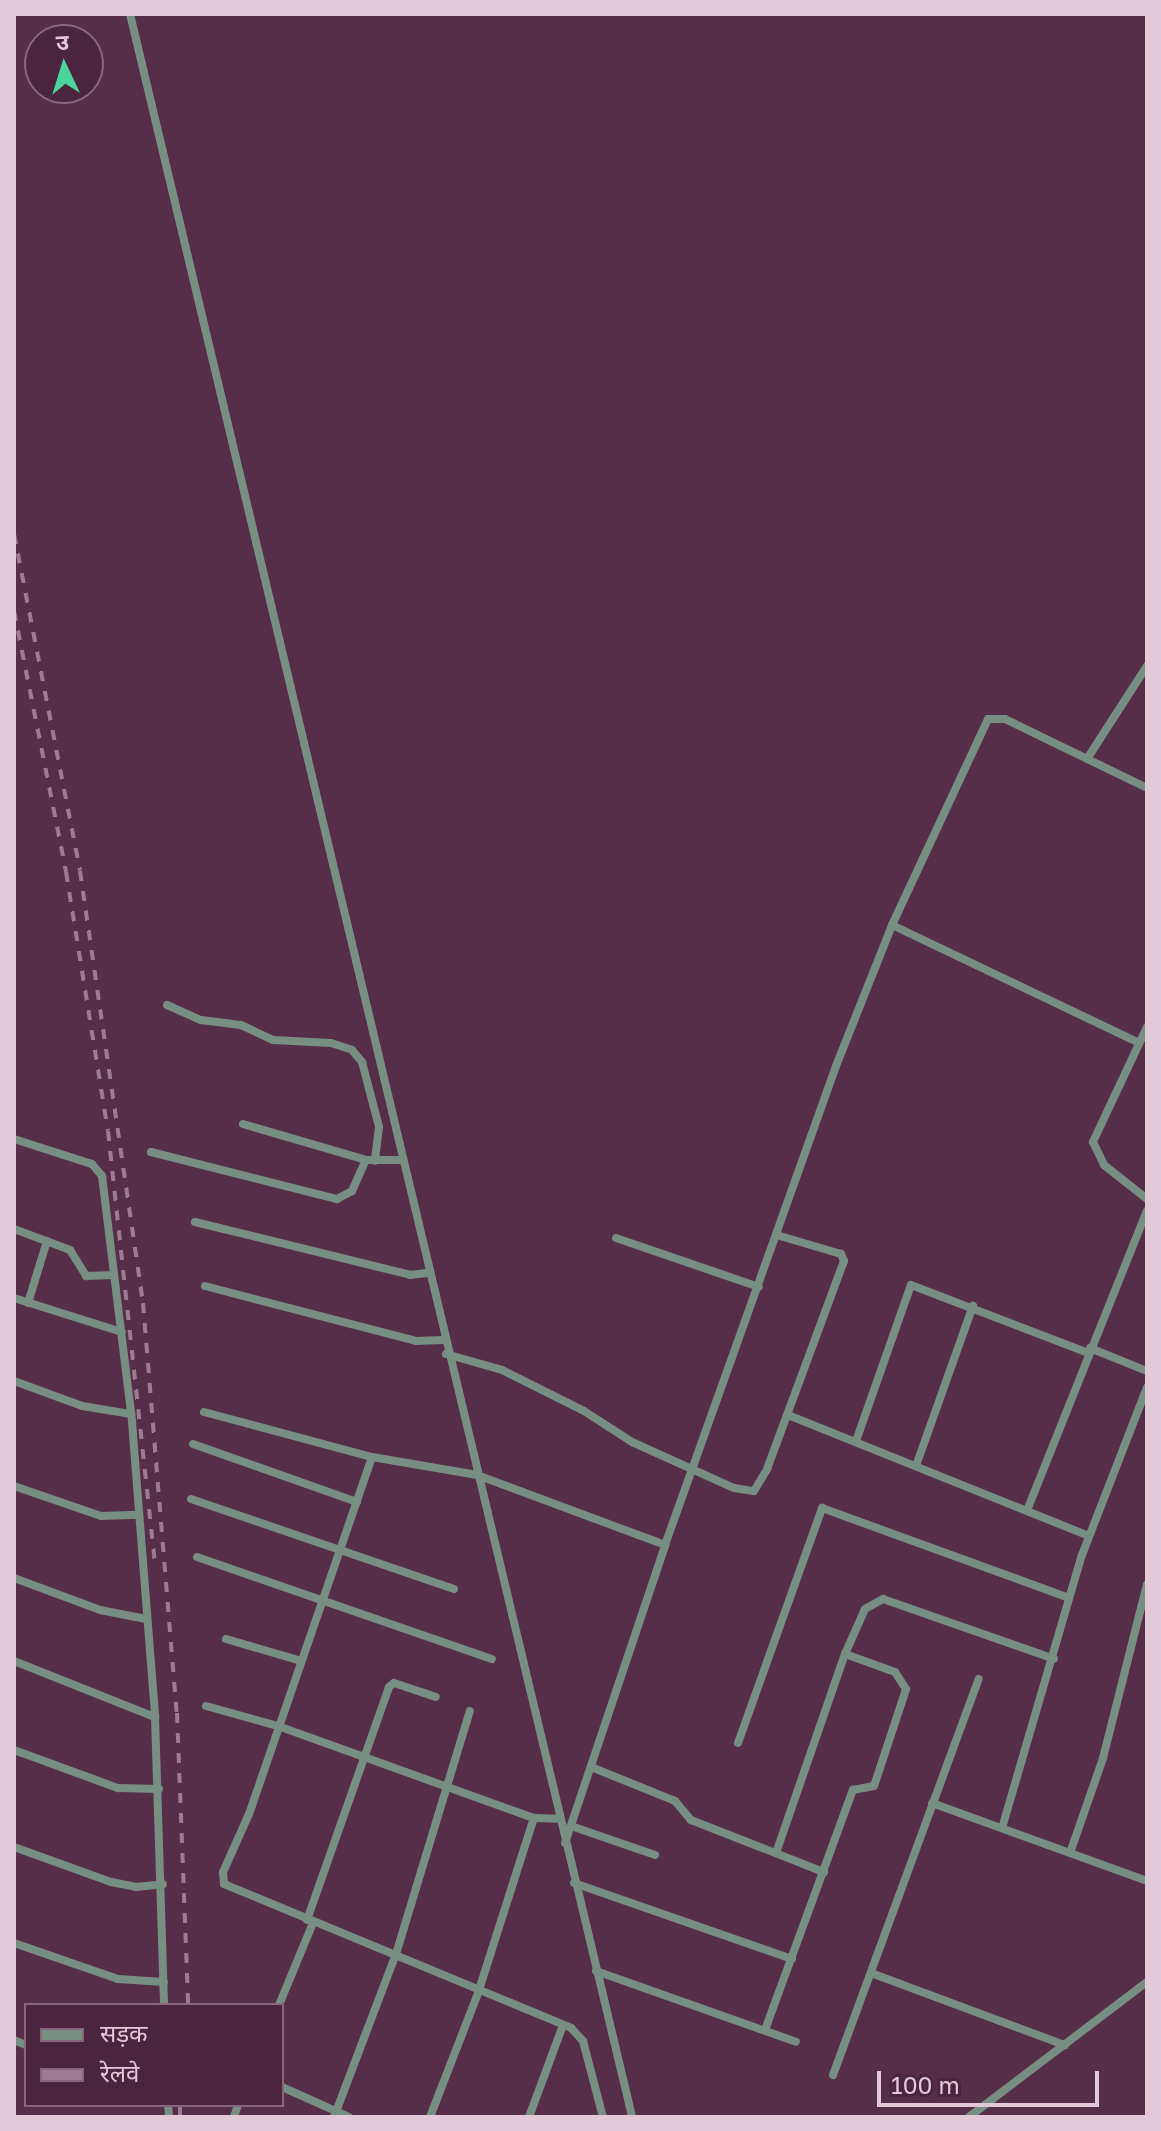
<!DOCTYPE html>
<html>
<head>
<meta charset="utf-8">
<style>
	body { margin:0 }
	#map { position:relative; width:1161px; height:2131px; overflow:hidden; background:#572e48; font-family:"Golos Text","Noto Sans Devanagari",sans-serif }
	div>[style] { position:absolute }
	.street>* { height:8px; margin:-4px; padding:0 4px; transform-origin:4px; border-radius:4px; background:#778e82 }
	.rail>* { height:4px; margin-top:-2px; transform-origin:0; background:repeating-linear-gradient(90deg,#9d7b90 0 10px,transparent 0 20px) }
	span { translate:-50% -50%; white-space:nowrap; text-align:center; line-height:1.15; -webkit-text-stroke:8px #4b243d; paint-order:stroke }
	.frame { position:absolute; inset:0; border:16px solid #e3c9d8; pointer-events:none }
	.legend { position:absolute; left:24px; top:2003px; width:260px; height:104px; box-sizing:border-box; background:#4b243d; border:2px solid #88667b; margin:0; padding:10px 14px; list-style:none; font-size:24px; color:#e3c9d8 }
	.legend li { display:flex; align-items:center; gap:16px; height:40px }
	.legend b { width:40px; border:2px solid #88667b }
	.north { position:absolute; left:24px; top:24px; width:80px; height:80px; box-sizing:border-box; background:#4b243d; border:2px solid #88667b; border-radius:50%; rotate:356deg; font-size:22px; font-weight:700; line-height:32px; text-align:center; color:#e3c9d8 }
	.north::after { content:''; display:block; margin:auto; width:28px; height:36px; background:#4bd49b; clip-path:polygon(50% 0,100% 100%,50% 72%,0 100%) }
	.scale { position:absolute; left:877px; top:2071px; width:222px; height:36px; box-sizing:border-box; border:4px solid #e3c9d8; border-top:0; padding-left:10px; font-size:24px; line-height:28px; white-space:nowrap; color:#e3c9d8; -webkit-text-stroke:6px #4b243d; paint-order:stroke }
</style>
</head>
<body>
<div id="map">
	<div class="street">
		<div style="left:130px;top:14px;width:2162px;rotate:76.57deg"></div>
		<div style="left:1087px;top:759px;width:111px;rotate:-57.2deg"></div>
		<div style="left:892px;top:925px;width:227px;rotate:-65deg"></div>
		<div style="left:988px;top:719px;width:17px"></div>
		<div style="left:1005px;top:719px;width:158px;rotate:25.9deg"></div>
		<div style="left:167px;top:1005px;width:37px;rotate:24deg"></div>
		<div style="left:201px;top:1020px;width:40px;rotate:7.1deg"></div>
		<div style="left:241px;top:1025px;width:35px;rotate:25deg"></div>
		<div style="left:273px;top:1040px;width:58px;rotate:3deg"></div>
		<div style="left:331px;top:1043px;width:22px;rotate:18deg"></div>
		<div style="left:352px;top:1050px;width:16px;rotate:50deg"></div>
		<div style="left:362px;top:1062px;width:67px;rotate:75.3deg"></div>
		<div style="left:379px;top:1127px;width:34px;rotate:97deg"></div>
		<div style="left:1147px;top:1027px;width:127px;rotate:115.2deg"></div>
		<div style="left:1093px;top:1142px;width:25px;rotate:64deg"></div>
		<div style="left:1104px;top:1165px;width:55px;rotate:38.3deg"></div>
		<div style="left:243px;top:1124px;width:128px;rotate:16.3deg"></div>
		<div style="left:366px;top:1160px;width:34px"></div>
		<div style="left:14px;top:1139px;width:82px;rotate:17.8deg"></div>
		<div style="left:92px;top:1164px;width:16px;rotate:50deg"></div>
		<div style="left:102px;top:1176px;width:248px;rotate:83deg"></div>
		<div style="left:132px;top:1422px;width:296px;rotate:85.5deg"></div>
		<div style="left:155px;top:1717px;width:288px;rotate:88.2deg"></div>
		<div style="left:151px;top:1152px;width:192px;rotate:14.2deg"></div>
		<div style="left:337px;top:1199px;width:17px;rotate:-28deg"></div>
		<div style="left:352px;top:1191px;width:34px;rotate:-66deg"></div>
		<div style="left:195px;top:1222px;width:221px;rotate:13.8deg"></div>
		<div style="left:410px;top:1275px;width:17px;rotate:-7deg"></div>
		<div style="left:14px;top:1229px;width:60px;rotate:20.6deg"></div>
		<div style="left:70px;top:1250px;width:31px;rotate:58deg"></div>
		<div style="left:86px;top:1276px;width:28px;rotate:-2deg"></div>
		<div style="left:616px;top:1238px;width:151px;rotate:18.9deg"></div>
		<div style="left:205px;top:1286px;width:218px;rotate:14.6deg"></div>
		<div style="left:416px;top:1341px;width:27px;rotate:-2deg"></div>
		<div style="left:14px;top:1298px;width:113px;rotate:17.5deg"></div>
		<div style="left:28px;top:1303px;width:65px;rotate:-73deg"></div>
		<div style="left:1090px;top:1348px;width:61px;rotate:22deg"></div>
		<div style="left:446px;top:1354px;width:58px;rotate:15.9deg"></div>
		<div style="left:502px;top:1370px;width:92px;rotate:26.6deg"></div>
		<div style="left:584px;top:1411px;width:57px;rotate:32.9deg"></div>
		<div style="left:632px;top:1442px;width:112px;rotate:24.3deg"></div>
		<div style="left:734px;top:1488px;width:20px;rotate:9deg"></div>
		<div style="left:754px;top:1491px;width:26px;rotate:-59deg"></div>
		<div style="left:767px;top:1469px;width:222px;rotate:-69.7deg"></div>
		<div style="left:844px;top:1261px;width:8px;rotate:-113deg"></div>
		<div style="left:841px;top:1254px;width:67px;rotate:-163.5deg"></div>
		<div style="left:14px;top:1381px;width:72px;rotate:20.2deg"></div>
		<div style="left:82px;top:1406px;width:50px;rotate:9.3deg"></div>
		<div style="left:204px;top:1412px;width:174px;rotate:15deg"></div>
		<div style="left:372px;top:1457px;width:107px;rotate:9.7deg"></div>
		<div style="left:477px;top:1475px;width:201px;rotate:20.4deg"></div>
		<div style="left:788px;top:1415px;width:324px;rotate:21.9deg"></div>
		<div style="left:856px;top:1441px;width:165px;rotate:-70.6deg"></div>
		<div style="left:911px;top:1285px;width:190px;rotate:21deg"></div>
		<div style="left:193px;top:1444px;width:174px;rotate:19.5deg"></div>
		<div style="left:372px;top:1457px;width:378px;rotate:109deg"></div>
		<div style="left:249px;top:1814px;width:64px;rotate:114.1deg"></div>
		<div style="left:223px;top:1872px;width:12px;rotate:85deg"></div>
		<div style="left:224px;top:1884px;width:376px;rotate:22.5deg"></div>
		<div style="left:571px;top:2028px;width:18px;rotate:47deg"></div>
		<div style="left:583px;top:2041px;width:79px;rotate:75.3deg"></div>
		<div style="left:917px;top:1463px;width:167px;rotate:-70.4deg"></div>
		<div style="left:14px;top:1486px;width:92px;rotate:19deg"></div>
		<div style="left:101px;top:1516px;width:36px;rotate:-2deg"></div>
		<div style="left:191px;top:1499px;width:278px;rotate:18.9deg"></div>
		<div style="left:1028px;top:1508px;width:320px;rotate:-68.2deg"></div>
		<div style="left:197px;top:1557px;width:312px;rotate:19.1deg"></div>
		<div style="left:14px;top:1578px;width:92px;rotate:20.4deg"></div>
		<div style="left:100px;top:1610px;width:47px;rotate:11.1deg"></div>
		<div style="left:226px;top:1639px;width:78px;rotate:16.3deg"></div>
		<div style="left:14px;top:1661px;width:152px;rotate:21.7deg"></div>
		<div style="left:206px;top:1706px;width:75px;rotate:15.5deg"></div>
		<div style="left:278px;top:1726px;width:272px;rotate:19.8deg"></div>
		<div style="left:534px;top:1818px;width:25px;rotate:2deg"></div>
		<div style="left:738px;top:1743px;width:250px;rotate:-70.3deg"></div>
		<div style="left:822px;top:1508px;width:263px;rotate:20deg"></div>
		<div style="left:14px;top:1750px;width:111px;rotate:20.1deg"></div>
		<div style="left:118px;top:1788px;width:41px;rotate:1.4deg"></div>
		<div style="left:591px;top:1767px;width:91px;rotate:22deg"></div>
		<div style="left:675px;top:1801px;width:25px;rotate:50deg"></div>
		<div style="left:691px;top:1820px;width:143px;rotate:21.4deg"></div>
		<div style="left:932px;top:1803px;width:229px;rotate:19.9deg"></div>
		<div style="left:571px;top:1826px;width:89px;rotate:19deg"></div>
		<div style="left:1002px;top:1828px;width:284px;rotate:-73.7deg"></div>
		<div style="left:1082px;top:1555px;width:180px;rotate:-68.8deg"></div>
		<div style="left:565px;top:1843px;width:314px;rotate:-71.4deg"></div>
		<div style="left:665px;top:1545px;width:509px;rotate:-70.35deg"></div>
		<div style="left:836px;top:1066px;width:152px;rotate:-68.3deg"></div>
		<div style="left:892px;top:925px;width:272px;rotate:25.5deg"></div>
		<div style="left:14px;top:1847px;width:103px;rotate:19.8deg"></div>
		<div style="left:111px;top:1882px;width:25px;rotate:11deg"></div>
		<div style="left:136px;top:1887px;width:27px;rotate:-6deg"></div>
		<div style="left:776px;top:1853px;width:211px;rotate:-70.9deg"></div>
		<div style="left:1070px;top:1853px;width:101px;rotate:-70.8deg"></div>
		<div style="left:1103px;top:1758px;width:179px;rotate:-75.8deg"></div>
		<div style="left:574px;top:1883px;width:231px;rotate:19.2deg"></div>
		<div style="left:307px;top:1920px;width:247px;rotate:-70.6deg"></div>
		<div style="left:389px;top:1687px;width:6px;rotate:-39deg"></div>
		<div style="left:394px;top:1683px;width:44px;rotate:18.4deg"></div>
		<div style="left:14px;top:1943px;width:110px;rotate:19.1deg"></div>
		<div style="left:118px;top:1979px;width:46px;rotate:3.7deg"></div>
		<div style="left:596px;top:1971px;width:212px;rotate:19.5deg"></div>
		<div style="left:871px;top:1973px;width:207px;rotate:20.4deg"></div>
		<div style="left:279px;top:2005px;width:89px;rotate:-67.5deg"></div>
		<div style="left:765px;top:2030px;width:256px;rotate:-69.9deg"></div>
		<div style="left:853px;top:1790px;width:21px;rotate:-11deg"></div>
		<div style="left:874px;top:1786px;width:102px;rotate:-71.7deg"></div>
		<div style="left:906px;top:1689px;width:20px;rotate:-123deg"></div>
		<div style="left:895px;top:1672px;width:53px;rotate:-160.2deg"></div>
		<div style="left:845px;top:1654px;width:49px;rotate:-66deg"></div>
		<div style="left:865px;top:1609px;width:21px;rotate:-29deg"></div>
		<div style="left:883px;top:1599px;width:181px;rotate:19.3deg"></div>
		<div style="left:14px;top:2040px;width:13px;rotate:23deg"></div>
		<div style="left:833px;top:2075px;width:422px;rotate:-69.8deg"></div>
		<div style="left:282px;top:2087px;width:73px;rotate:24.1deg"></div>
		<div style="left:168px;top:2105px;width:12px;rotate:85deg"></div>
		<div style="left:234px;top:2117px;width:13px;rotate:-72deg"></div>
		<div style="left:334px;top:2117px;width:174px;rotate:-69.2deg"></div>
		<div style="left:396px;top:1954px;width:254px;rotate:-73.1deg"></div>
		<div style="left:430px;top:2117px;width:133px;rotate:-68.8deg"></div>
		<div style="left:478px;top:1993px;width:184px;rotate:-72.3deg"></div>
		<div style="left:529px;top:2117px;width:98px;rotate:-69.7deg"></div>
		<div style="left:969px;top:2117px;width:223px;rotate:-37.2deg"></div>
	</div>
	<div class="rail">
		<div style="left:14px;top:534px;width:343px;rotate:78.9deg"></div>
		<div style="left:80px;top:871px;width:437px;rotate:81.7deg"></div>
		<div style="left:143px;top:1303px;width:411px;rotate:85.3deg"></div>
		<div style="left:177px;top:1713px;width:292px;rotate:87.8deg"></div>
		<div style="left:14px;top:611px;width:266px;rotate:78.7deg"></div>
		<div style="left:66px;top:872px;width:262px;rotate:80.8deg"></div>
		<div style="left:108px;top:1131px;width:434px;rotate:83.8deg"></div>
		<div style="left:180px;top:2105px;width:12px;rotate:90deg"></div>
	</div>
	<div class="frame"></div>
	<ul class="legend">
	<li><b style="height:10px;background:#778e82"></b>सड़क</li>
	<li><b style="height:10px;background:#9d7b90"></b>रेलवे</li>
	</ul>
	<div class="north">उ</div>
	<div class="scale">100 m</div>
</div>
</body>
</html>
